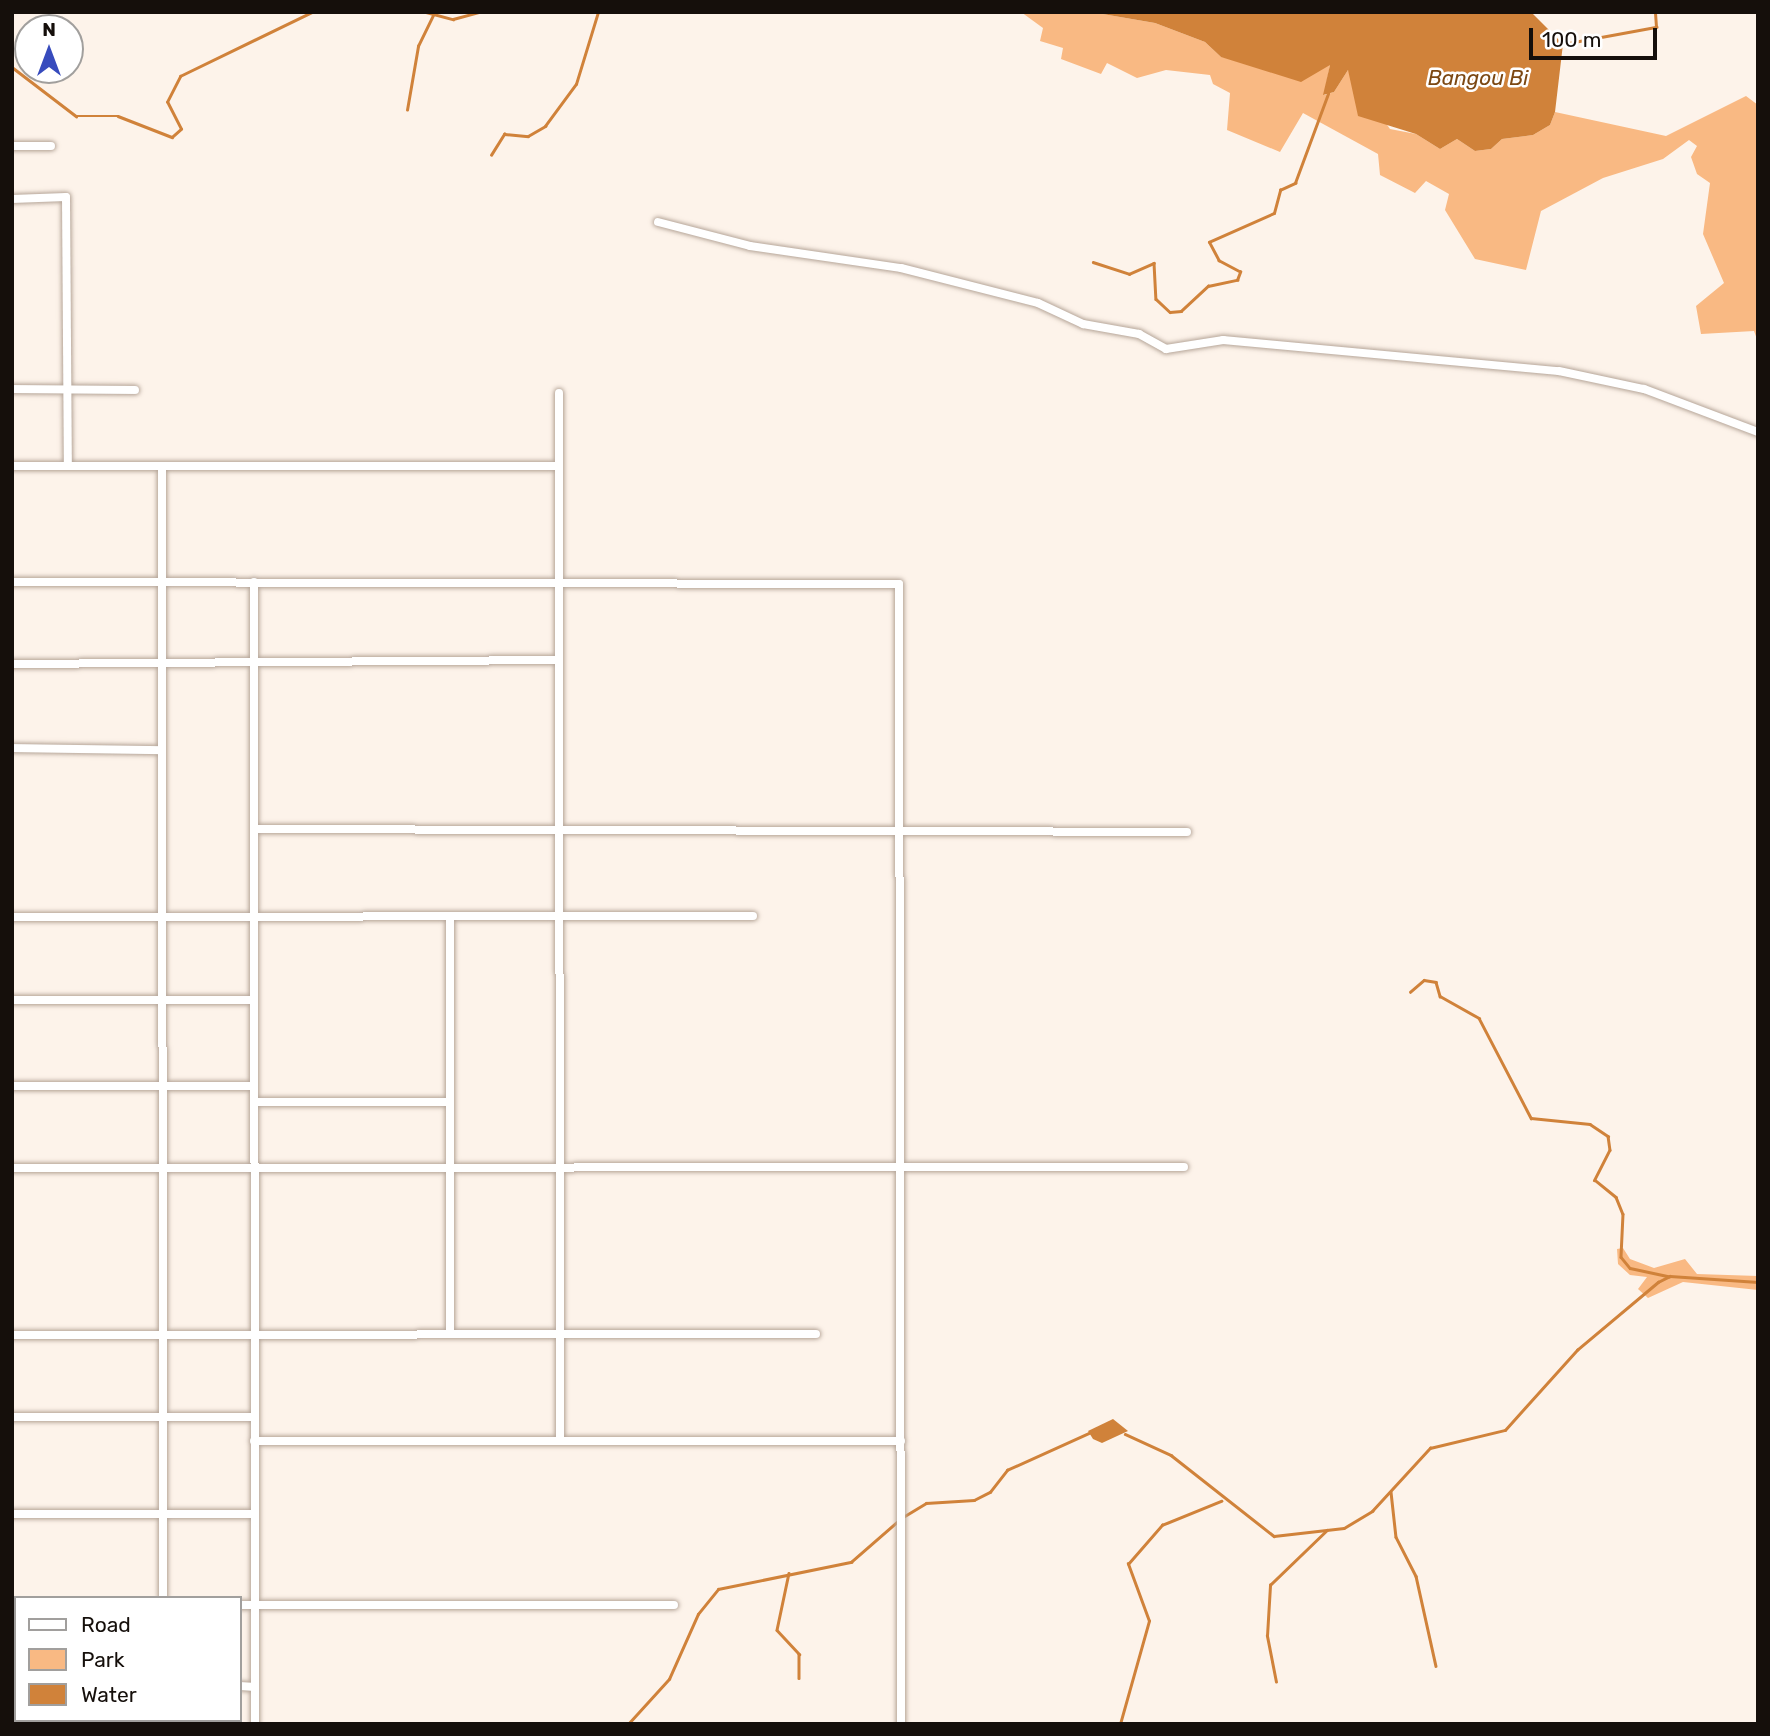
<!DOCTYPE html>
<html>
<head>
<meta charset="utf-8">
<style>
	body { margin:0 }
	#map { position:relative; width:1770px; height:1736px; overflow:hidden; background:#fdf3ea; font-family:Rubik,sans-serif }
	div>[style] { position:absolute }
	.green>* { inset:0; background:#f9b983 }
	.water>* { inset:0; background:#d0823a }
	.stream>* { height:2.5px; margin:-1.25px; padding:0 1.25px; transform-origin:1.25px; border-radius:1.25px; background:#d0823a }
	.roads { filter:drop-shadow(0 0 2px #b6a699) drop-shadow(0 0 2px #b6a699) }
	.minor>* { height:8px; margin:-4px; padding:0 4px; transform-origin:4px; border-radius:4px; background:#fff }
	span { translate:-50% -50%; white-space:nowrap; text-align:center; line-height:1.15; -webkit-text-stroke:5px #fff; paint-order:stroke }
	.water-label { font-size:21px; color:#7c4813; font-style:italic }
	.frame { position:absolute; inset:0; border:14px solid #150f0b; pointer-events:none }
	.legend { position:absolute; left:14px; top:1596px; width:228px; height:126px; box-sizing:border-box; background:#fff; border:2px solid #a19f9d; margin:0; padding:9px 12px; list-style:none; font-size:21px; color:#150f0b }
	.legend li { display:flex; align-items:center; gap:14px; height:35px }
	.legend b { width:35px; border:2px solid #a19f9d }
	.north { position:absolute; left:14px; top:14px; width:70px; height:70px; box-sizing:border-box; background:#fff; border:2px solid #a19f9d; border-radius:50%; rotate:0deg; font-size:19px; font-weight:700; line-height:28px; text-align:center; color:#150f0b }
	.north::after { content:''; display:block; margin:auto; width:24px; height:32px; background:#374bbd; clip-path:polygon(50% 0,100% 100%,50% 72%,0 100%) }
	.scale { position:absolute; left:1529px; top:28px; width:128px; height:32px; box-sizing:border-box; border:4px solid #150f0b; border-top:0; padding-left:9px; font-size:21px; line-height:24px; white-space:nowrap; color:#150f0b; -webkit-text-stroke:5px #fff; paint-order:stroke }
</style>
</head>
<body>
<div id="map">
	<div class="green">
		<div style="clip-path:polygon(1021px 12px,1091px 12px,1155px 23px,1205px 42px,1221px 57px,1330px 65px,1324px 95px,1334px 92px,1348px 70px,1390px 129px,1416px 134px,1440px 149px,1457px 139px,1475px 151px,1491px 149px,1502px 139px,1533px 135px,1550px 125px,1555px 112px,1666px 136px,1746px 96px,1758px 105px,1758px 342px,1754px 331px,1701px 334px,1696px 306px,1724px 283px,1703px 234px,1710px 183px,1697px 174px,1691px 157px,1697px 146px,1689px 140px,1663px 159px,1603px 178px,1541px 211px,1526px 270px,1475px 259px,1445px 210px,1449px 194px,1426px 181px,1415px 193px,1380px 175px,1378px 154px,1303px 113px,1280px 152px,1227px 130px,1230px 93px,1213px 84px,1210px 75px,1166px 70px,1137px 78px,1107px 63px,1101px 74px,1061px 59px,1063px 48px,1040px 41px,1043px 28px)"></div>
		<div style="clip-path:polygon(1623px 1248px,1630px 1259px,1654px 1268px,1685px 1259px,1697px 1274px,1758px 1276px,1758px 1290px,1683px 1282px,1648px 1298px,1638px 1289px,1647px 1277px,1630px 1275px,1618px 1264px,1617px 1249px)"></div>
	</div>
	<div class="water">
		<div style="clip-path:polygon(1091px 12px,1531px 12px,1563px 44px,1555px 112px,1550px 125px,1533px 135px,1502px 139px,1491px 149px,1475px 151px,1457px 139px,1440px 149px,1416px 134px,1358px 116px,1348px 70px,1334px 92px,1323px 95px,1330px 65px,1301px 82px,1221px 57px,1205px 42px,1155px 23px)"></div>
		<div style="clip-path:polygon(1113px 1419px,1128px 1431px,1102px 1443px,1093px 1439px,1088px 1431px)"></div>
	</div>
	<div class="stream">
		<div style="left:426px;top:12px;width:28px;rotate:15deg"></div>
		<div style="left:453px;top:19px;width:28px;rotate:-15deg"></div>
		<div style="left:1563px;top:44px;width:95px;rotate:-10.4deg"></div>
		<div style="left:1656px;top:27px;width:15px;rotate:-94deg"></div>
		<div style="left:12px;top:67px;width:81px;rotate:37.4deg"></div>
		<div style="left:76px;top:116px;width:42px"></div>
		<div style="left:118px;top:116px;width:58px;rotate:21.3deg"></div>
		<div style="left:172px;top:137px;width:12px;rotate:-42deg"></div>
		<div style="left:181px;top:129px;width:30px;rotate:-117deg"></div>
		<div style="left:167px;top:102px;width:29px;rotate:-63deg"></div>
		<div style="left:180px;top:76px;width:147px;rotate:-25.9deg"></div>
		<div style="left:407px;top:110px;width:65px;rotate:-80.2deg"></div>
		<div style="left:418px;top:46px;width:34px;rotate:-64deg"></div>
		<div style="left:491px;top:155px;width:25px;rotate:-58deg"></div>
		<div style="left:504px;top:134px;width:24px;rotate:5deg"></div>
		<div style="left:528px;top:136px;width:20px;rotate:-30deg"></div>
		<div style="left:545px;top:126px;width:52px;rotate:-53.6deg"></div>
		<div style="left:576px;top:84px;width:75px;rotate:-73deg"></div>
		<div style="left:1093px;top:262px;width:38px;rotate:18deg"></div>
		<div style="left:1129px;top:274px;width:27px;rotate:-24deg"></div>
		<div style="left:1154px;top:263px;width:36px;rotate:87deg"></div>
		<div style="left:1156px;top:299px;width:19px;rotate:43deg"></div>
		<div style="left:1170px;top:312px;width:11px;rotate:-5deg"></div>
		<div style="left:1181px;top:311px;width:37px;rotate:-43deg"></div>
		<div style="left:1208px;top:286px;width:30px;rotate:-12deg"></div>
		<div style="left:1237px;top:280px;width:9px;rotate:-69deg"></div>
		<div style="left:1240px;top:272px;width:24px;rotate:-152deg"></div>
		<div style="left:1219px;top:261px;width:21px;rotate:-118deg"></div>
		<div style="left:1209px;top:242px;width:71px;rotate:-24deg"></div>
		<div style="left:1274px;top:213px;width:24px;rotate:-75deg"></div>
		<div style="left:1280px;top:190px;width:17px;rotate:-25deg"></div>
		<div style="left:1295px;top:183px;width:95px;rotate:-69.7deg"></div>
		<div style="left:1410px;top:992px;width:18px;rotate:-41deg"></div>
		<div style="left:1424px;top:980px;width:12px;rotate:9deg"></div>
		<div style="left:1436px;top:982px;width:15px;rotate:74deg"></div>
		<div style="left:1440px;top:996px;width:45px;rotate:29.4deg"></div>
		<div style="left:1479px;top:1018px;width:113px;rotate:62.5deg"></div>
		<div style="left:1531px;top:1118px;width:59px;rotate:5.8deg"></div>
		<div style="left:1590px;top:1124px;width:22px;rotate:34deg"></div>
		<div style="left:1608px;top:1136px;width:14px;rotate:82deg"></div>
		<div style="left:1610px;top:1150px;width:34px;rotate:117deg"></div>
		<div style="left:1595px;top:1180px;width:27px;rotate:39deg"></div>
		<div style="left:1616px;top:1197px;width:18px;rotate:68deg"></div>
		<div style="left:1623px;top:1214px;width:43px;rotate:92.7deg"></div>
		<div style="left:1621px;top:1257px;width:14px;rotate:51deg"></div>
		<div style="left:1630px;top:1268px;width:40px;rotate:12deg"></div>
		<div style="left:1125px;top:1434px;width:51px;rotate:24.5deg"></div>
		<div style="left:1171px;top:1455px;width:131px;rotate:38.2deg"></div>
		<div style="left:1274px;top:1536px;width:70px;rotate:-6.5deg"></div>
		<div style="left:1344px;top:1528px;width:33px;rotate:-31deg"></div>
		<div style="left:1372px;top:1511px;width:86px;rotate:-47.4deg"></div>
		<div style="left:1430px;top:1448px;width:77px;rotate:-13.5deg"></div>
		<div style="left:1505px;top:1430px;width:108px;rotate:-48deg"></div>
		<div style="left:1577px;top:1350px;width:106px;rotate:-40deg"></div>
		<div style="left:1658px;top:1282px;width:13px;rotate:-27deg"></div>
		<div style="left:1670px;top:1276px;width:88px;rotate:3.9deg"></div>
		<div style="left:1391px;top:1492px;width:45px;rotate:83.7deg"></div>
		<div style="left:1396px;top:1537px;width:44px;rotate:62.9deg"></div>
		<div style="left:1416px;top:1576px;width:92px;rotate:77.5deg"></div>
		<div style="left:903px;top:1517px;width:27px;rotate:-31deg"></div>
		<div style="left:926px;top:1503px;width:48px;rotate:-3.6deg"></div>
		<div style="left:974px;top:1500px;width:18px;rotate:-27deg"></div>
		<div style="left:990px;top:1492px;width:28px;rotate:-52deg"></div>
		<div style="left:1007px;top:1470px;width:92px;rotate:-24.3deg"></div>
		<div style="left:789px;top:1573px;width:58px;rotate:101.9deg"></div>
		<div style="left:777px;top:1630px;width:33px;rotate:47deg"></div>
		<div style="left:799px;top:1654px;width:24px;rotate:90deg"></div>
		<div style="left:1276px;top:1682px;width:47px;rotate:-101.1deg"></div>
		<div style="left:1267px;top:1636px;width:51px;rotate:-86.6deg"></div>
		<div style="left:1270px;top:1585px;width:79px;rotate:-44deg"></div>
		<div style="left:628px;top:1724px;width:61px;rotate:-47.7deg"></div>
		<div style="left:669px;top:1679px;width:71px;rotate:-66deg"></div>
		<div style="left:698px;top:1614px;width:32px;rotate:-51deg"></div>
		<div style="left:718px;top:1589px;width:136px;rotate:-11.5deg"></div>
		<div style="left:851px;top:1562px;width:62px;rotate:-41.1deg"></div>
		<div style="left:1120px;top:1724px;width:107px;rotate:-74.3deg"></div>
		<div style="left:1149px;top:1621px;width:61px;rotate:-110.2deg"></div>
		<div style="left:1128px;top:1564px;width:52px;rotate:-48.9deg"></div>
		<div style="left:1162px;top:1525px;width:64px;rotate:-22.1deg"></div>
	</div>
	<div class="roads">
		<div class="minor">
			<div style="left:12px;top:146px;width:39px"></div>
			<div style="left:12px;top:199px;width:54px;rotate:-2.1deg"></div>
			<div style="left:66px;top:197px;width:269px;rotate:89.6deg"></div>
			<div style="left:658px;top:222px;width:95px;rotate:14.6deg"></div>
			<div style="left:750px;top:246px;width:153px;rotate:8.3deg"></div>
			<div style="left:901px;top:268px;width:141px;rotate:14.3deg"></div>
			<div style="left:1038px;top:303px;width:50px;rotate:25deg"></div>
			<div style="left:1083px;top:324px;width:57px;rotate:10.1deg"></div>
			<div style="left:1139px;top:334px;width:31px;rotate:29deg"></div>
			<div style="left:1166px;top:349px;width:58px;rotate:-9deg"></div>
			<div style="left:1223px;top:340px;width:337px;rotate:5.3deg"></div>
			<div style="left:1559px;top:371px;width:87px;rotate:12deg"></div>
			<div style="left:1644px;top:389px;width:122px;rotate:20.7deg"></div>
			<div style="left:12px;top:389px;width:123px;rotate:0.5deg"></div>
			<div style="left:559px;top:393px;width:1048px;rotate:89.95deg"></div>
			<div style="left:12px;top:466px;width:547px"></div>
			<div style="left:162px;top:466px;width:1132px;rotate:89.95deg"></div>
			<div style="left:12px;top:582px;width:887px;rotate:0.13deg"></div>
			<div style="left:899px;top:584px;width:1140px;rotate:89.9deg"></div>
			<div style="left:254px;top:582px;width:1142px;rotate:89.95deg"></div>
			<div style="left:12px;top:664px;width:547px;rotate:-0.42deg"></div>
			<div style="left:12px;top:748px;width:150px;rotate:0.8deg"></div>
			<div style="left:254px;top:829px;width:933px;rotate:0.18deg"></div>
			<div style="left:12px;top:917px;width:741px;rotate:-0.08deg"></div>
			<div style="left:450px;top:917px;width:417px;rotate:90deg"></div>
			<div style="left:12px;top:1000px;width:242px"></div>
			<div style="left:12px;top:1086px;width:242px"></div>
			<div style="left:254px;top:1102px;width:196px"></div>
			<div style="left:12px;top:1168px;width:1172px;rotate:-0.05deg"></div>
			<div style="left:12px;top:1335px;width:804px;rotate:-0.07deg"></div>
			<div style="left:12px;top:1417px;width:242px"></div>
			<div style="left:254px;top:1441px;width:647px"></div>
			<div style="left:12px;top:1514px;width:243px"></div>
			<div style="left:12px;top:1605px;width:4px"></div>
			<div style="left:240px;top:1605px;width:434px"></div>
			<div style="left:12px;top:1685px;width:4px"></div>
			<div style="left:240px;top:1686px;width:15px;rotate:4deg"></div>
			<div style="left:163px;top:1720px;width:4px;rotate:90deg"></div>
		</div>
	</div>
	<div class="water-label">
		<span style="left:1478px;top:78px">Bangou Bi</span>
	</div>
	<div class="frame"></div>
	<ul class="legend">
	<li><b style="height:9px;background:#fff"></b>Road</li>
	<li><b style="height:19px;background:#f9b983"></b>Park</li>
	<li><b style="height:19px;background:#d0823a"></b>Water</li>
	</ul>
	<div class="north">N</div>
	<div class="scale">100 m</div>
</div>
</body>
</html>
